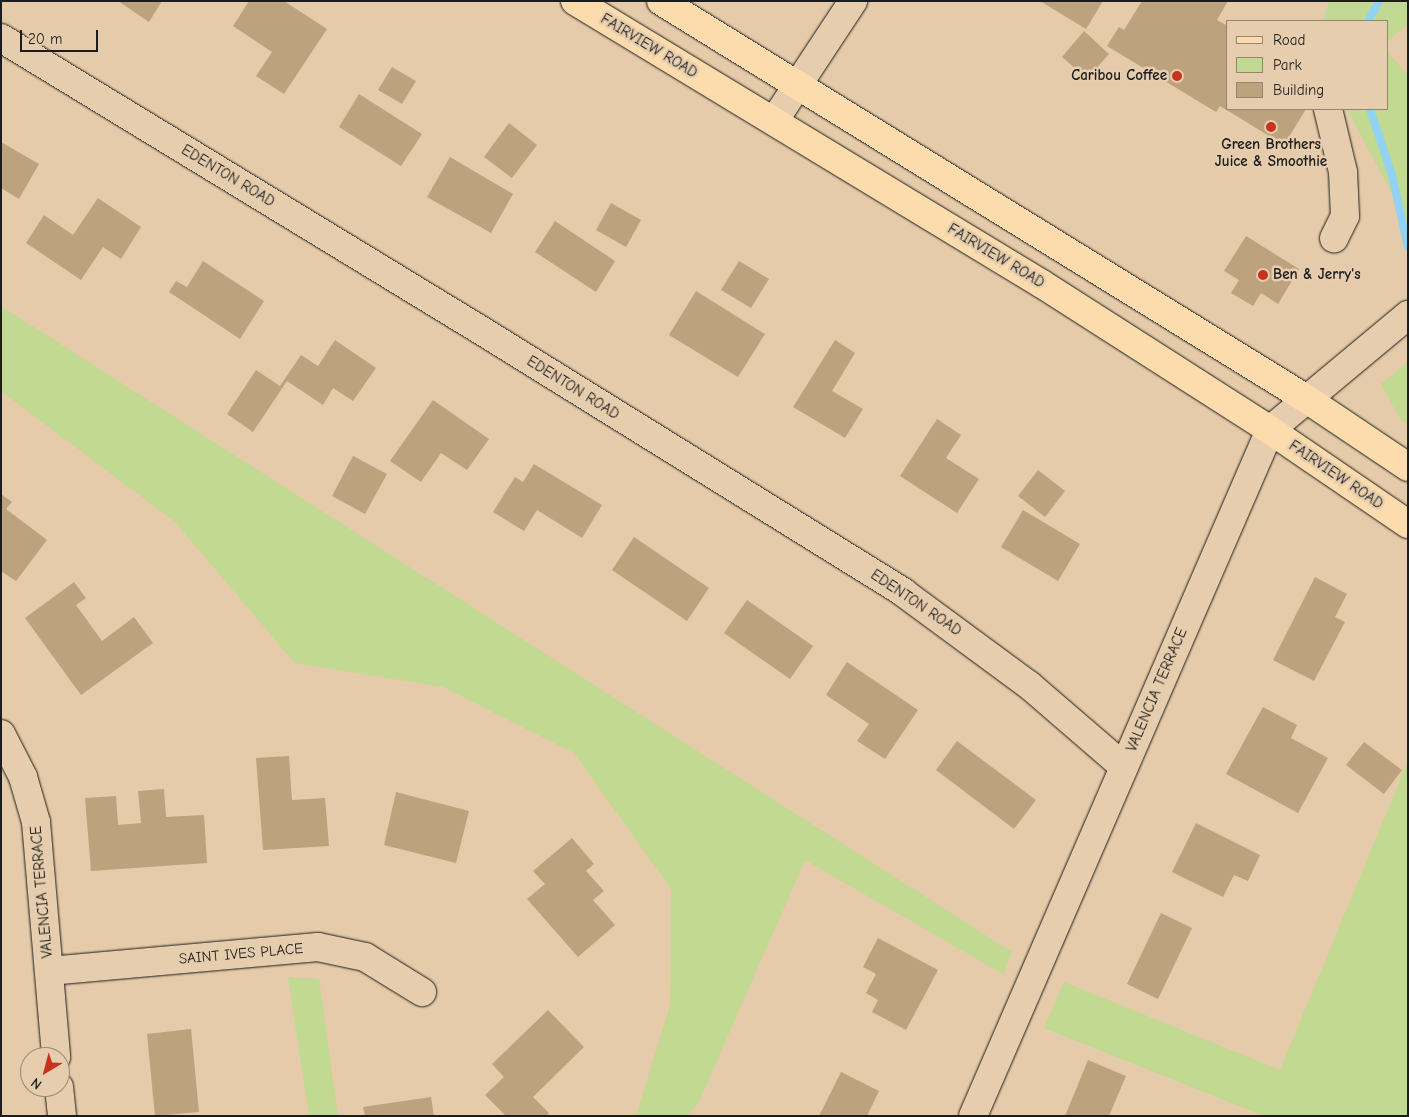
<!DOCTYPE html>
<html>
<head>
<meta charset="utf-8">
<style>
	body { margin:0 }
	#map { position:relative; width:1409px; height:1117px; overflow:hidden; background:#e5cba9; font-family:"Comic Neue",sans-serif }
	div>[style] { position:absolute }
	.green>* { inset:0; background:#c1d990 }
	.stream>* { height:8px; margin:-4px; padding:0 4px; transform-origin:4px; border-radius:4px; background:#92d2f3 }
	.building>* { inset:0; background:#bda27e }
	.roads { filter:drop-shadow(0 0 1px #1c1c1c) drop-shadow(0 0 1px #1c1c1c) }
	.minor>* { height:28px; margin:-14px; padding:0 14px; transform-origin:14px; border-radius:14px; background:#e5cdad }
	.major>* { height:28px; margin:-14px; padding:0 14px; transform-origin:14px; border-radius:14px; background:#fcdcac }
	.dots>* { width:14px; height:14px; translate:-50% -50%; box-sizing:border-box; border:2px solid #e5cdad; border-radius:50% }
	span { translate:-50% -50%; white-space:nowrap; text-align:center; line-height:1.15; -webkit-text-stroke:5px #e5cdad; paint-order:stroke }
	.street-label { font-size:15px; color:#1c1c1c }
	.poi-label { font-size:15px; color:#1c1c1c; font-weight:700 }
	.right { translate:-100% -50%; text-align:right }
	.left { translate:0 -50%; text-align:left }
	.frame { position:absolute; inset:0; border:2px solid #1c1c1c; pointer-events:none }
	.legend { position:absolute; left:1226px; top:20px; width:162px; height:90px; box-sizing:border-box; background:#e5cdad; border:1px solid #958673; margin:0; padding:6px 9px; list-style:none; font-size:15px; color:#1c1c1c }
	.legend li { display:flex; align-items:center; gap:10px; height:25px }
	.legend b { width:25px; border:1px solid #958673 }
	.north { position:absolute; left:20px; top:1047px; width:50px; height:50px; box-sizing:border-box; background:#e5cdad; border:1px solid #958673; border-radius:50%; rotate:217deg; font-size:14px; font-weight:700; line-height:20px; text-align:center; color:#1c1c1c }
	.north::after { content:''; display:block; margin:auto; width:18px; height:22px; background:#c8321e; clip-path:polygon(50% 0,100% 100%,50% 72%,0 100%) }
	.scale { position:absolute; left:20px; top:30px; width:78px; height:22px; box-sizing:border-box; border:2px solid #1c1c1c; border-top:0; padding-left:6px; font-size:15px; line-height:18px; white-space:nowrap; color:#1c1c1c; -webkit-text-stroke:4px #e5cdad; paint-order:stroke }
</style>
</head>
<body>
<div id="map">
	<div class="green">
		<div style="clip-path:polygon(1329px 1px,1408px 1px,1408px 24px,1388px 41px,1388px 21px,1323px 21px)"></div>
		<div style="clip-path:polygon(1388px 52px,1408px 76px,1408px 224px,1347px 109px,1388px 109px)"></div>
		<div style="clip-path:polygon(1px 306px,1012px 952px,1003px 974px,805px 860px,698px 1104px,687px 1116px,636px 1116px,670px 1005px,671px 889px,574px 753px,443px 687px,295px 663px,174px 521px,1px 391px)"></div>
		<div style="clip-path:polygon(1408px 362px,1408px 424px,1400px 419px,1381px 384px)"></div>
		<div style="clip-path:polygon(1408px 761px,1408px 1116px,1264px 1116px,1044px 1028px,1064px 982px,1280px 1070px)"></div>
		<div style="clip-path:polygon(288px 977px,319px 979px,338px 1116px,309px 1116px)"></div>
	</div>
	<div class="stream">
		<div style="left:1368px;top:21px;width:23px;rotate:-61deg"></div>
		<div style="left:1370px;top:109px;width:70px;rotate:71.6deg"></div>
		<div style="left:1392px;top:175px;width:74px;rotate:77.5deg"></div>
	</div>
	<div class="building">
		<div style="clip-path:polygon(118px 1px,162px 1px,149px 22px)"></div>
		<div style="clip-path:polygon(249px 1px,284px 1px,327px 29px,284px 94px,256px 76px,272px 52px,233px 26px)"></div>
		<div style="clip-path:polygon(1040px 1px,1103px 1px,1086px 29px)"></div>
		<div style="clip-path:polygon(1142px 1px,1228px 1px,1217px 20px,1228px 26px,1228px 109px,1306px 109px,1284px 145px,1220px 106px,1216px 112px,1107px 46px,1119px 27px,1124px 30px)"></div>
		<div style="clip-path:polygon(1084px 31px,1109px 54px,1087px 79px,1062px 57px)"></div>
		<div style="clip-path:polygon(392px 67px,416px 81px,402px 104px,378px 90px)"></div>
		<div style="clip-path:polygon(359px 94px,422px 134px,401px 166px,339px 127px)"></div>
		<div style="clip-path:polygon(509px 123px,537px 145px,512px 178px,484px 157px)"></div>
		<div style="clip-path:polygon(1px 142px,39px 164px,19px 199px,1px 188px)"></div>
		<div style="clip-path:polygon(450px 157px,513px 194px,491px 233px,427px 197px)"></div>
		<div style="clip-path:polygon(98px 198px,141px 227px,121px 259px,103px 247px,81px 280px,26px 243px,44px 215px,73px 235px)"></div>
		<div style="clip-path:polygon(611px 203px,641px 220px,626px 247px,596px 230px)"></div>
		<div style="clip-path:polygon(555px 221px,615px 261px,596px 292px,535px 252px)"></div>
		<div style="clip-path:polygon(1246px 236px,1299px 269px,1278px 304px,1261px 293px,1253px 306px,1231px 293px,1239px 280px,1224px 271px)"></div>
		<div style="clip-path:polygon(203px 261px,264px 301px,240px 339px,169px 292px,176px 281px,187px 287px)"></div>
		<div style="clip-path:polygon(739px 261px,769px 279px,751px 308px,721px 290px)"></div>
		<div style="clip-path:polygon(696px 291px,765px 334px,738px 377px,669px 335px)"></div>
		<div style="clip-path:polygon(335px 340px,376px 368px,353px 401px,333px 388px,323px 405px,287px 381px,253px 432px,227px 414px,256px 370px,280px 386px,301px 355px,318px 366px)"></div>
		<div style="clip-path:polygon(835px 340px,855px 353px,832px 391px,863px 409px,845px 438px,793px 407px)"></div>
		<div style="clip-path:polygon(433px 400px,489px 439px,467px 470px,441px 453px,421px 482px,390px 461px)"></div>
		<div style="clip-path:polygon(937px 419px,961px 435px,946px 458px,979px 479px,957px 513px,900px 476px)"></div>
		<div style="clip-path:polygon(353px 456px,387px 474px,365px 514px,332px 496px)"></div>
		<div style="clip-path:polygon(534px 464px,602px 505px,582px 538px,537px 510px,524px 531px,493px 512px,515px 477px,523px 482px)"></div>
		<div style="clip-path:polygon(1038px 470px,1065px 491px,1045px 517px,1018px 496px)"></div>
		<div style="clip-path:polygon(1px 494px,12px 502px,6px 509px,47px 540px,16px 581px,1px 571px)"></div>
		<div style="clip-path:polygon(1023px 510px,1080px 544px,1058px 581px,1001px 547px)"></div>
		<div style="clip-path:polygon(634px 537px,709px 588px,687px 621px,612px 570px)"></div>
		<div style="clip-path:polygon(1315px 577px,1347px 594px,1335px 617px,1345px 622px,1314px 681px,1273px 660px)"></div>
		<div style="clip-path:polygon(74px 582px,86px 598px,76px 605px,102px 641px,134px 617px,153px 643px,81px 695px,25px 618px)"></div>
		<div style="clip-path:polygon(747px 600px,813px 646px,790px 679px,724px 633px)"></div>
		<div style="clip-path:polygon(847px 662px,918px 710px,885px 759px,857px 741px,869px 724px,826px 695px)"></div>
		<div style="clip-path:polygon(1263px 707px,1297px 725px,1291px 738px,1328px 758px,1298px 813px,1226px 774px)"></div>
		<div style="clip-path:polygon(957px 741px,1036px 800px,1014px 829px,936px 770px)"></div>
		<div style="clip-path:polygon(1364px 742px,1402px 770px,1384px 794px,1346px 765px)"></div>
		<div style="clip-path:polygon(289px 756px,292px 800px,325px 798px,329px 846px,263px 850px,256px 758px)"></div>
		<div style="clip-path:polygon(164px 789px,166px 817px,204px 815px,207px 863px,91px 871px,85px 798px,116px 796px,118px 825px,141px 823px,138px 791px)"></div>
		<div style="clip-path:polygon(396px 792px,469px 811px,456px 863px,384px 845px)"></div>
		<div style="clip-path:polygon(1196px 823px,1260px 855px,1248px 881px,1234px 875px,1223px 897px,1172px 872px)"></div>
		<div style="clip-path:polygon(572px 838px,594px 864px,586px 871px,604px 891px,593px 900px,615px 925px,578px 957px,527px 899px,545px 884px,533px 871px)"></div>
		<div style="clip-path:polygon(1161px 913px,1192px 928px,1158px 999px,1127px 984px)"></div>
		<div style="clip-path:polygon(878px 938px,938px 970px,906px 1030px,872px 1012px,878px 1000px,866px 993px,876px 974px,863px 967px)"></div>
		<div style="clip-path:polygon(548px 1010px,584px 1047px,533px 1097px,549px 1113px,546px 1116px,506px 1116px,485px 1095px,504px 1077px,492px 1064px)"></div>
		<div style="clip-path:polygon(191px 1029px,199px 1112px,155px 1116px,147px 1034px)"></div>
		<div style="clip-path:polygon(1088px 1060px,1126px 1076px,1109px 1116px,1065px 1116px)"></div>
		<div style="clip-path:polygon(841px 1072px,879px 1091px,867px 1116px,819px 1116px)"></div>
		<div style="clip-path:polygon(431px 1097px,434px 1116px,365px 1116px,363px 1107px)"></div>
	</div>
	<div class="roads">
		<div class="minor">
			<div style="left:1px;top:38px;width:569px;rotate:31.34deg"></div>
			<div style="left:487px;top:334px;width:491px;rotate:31.8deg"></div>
			<div style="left:904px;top:593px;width:155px;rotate:36.4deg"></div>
			<div style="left:1029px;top:685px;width:125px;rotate:40.8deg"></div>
			<div style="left:1328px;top:109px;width:65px;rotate:76.6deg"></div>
			<div style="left:1343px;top:172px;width:44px;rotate:87.4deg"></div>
			<div style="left:1345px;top:216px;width:25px;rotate:116deg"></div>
			<div style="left:774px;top:121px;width:144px;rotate:-56.6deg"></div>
			<div style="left:1px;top:734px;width:48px;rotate:62.9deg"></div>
			<div style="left:23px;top:777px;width:47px;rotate:73.9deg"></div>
			<div style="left:36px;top:822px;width:236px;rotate:85.1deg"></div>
			<div style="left:49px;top:971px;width:270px;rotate:-5.1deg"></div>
			<div style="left:318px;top:947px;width:48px;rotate:12deg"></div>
			<div style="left:365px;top:957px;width:67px;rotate:31.6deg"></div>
			<div style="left:59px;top:1087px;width:29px;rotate:84deg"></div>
			<div style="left:973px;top:1116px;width:748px;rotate:-66.59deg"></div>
			<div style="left:1270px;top:430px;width:180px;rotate:-39.8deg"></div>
		</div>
		<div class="major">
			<div style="left:575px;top:1px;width:546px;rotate:31.22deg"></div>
			<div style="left:1042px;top:284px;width:271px;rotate:32.6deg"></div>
			<div style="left:1270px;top:430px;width:167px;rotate:34.3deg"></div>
			<div style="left:661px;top:1px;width:757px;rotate:31.65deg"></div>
			<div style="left:1305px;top:398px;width:124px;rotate:33.8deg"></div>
		</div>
	</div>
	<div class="dots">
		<div style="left:1177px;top:76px;background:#c8321e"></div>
		<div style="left:1271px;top:127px;background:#c8321e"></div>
		<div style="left:1263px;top:275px;background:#c8321e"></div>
	</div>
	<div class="street-label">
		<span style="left:649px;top:46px;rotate:31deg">FAIRVIEW ROAD</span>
		<span style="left:228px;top:176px;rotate:31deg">EDENTON ROAD</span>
		<span style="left:996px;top:256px;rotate:31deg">FAIRVIEW ROAD</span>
		<span style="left:573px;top:388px;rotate:32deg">EDENTON ROAD</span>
		<span style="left:1336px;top:475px;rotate:34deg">FAIRVIEW ROAD</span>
		<span style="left:916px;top:603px;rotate:34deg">EDENTON ROAD</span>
		<span style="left:1157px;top:690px;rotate:-67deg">VALENCIA TERRACE</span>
		<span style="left:42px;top:892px;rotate:-95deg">VALENCIA TERRACE</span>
		<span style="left:241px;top:954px;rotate:-5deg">SAINT IVES PLACE</span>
	</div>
	<div class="poi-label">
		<span class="right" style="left:1167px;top:76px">Caribou Coffee</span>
		<span style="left:1271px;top:153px">Green Brothers<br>Juice &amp; Smoothie</span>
		<span class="left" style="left:1273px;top:275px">Ben &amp; Jerry's</span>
	</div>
	<div class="frame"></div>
	<ul class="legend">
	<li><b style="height:6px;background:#fcdcac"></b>Road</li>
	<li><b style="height:14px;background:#c1d990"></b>Park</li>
	<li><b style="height:14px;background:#bda27e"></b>Building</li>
	</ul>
	<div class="north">N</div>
	<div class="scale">20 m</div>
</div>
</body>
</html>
